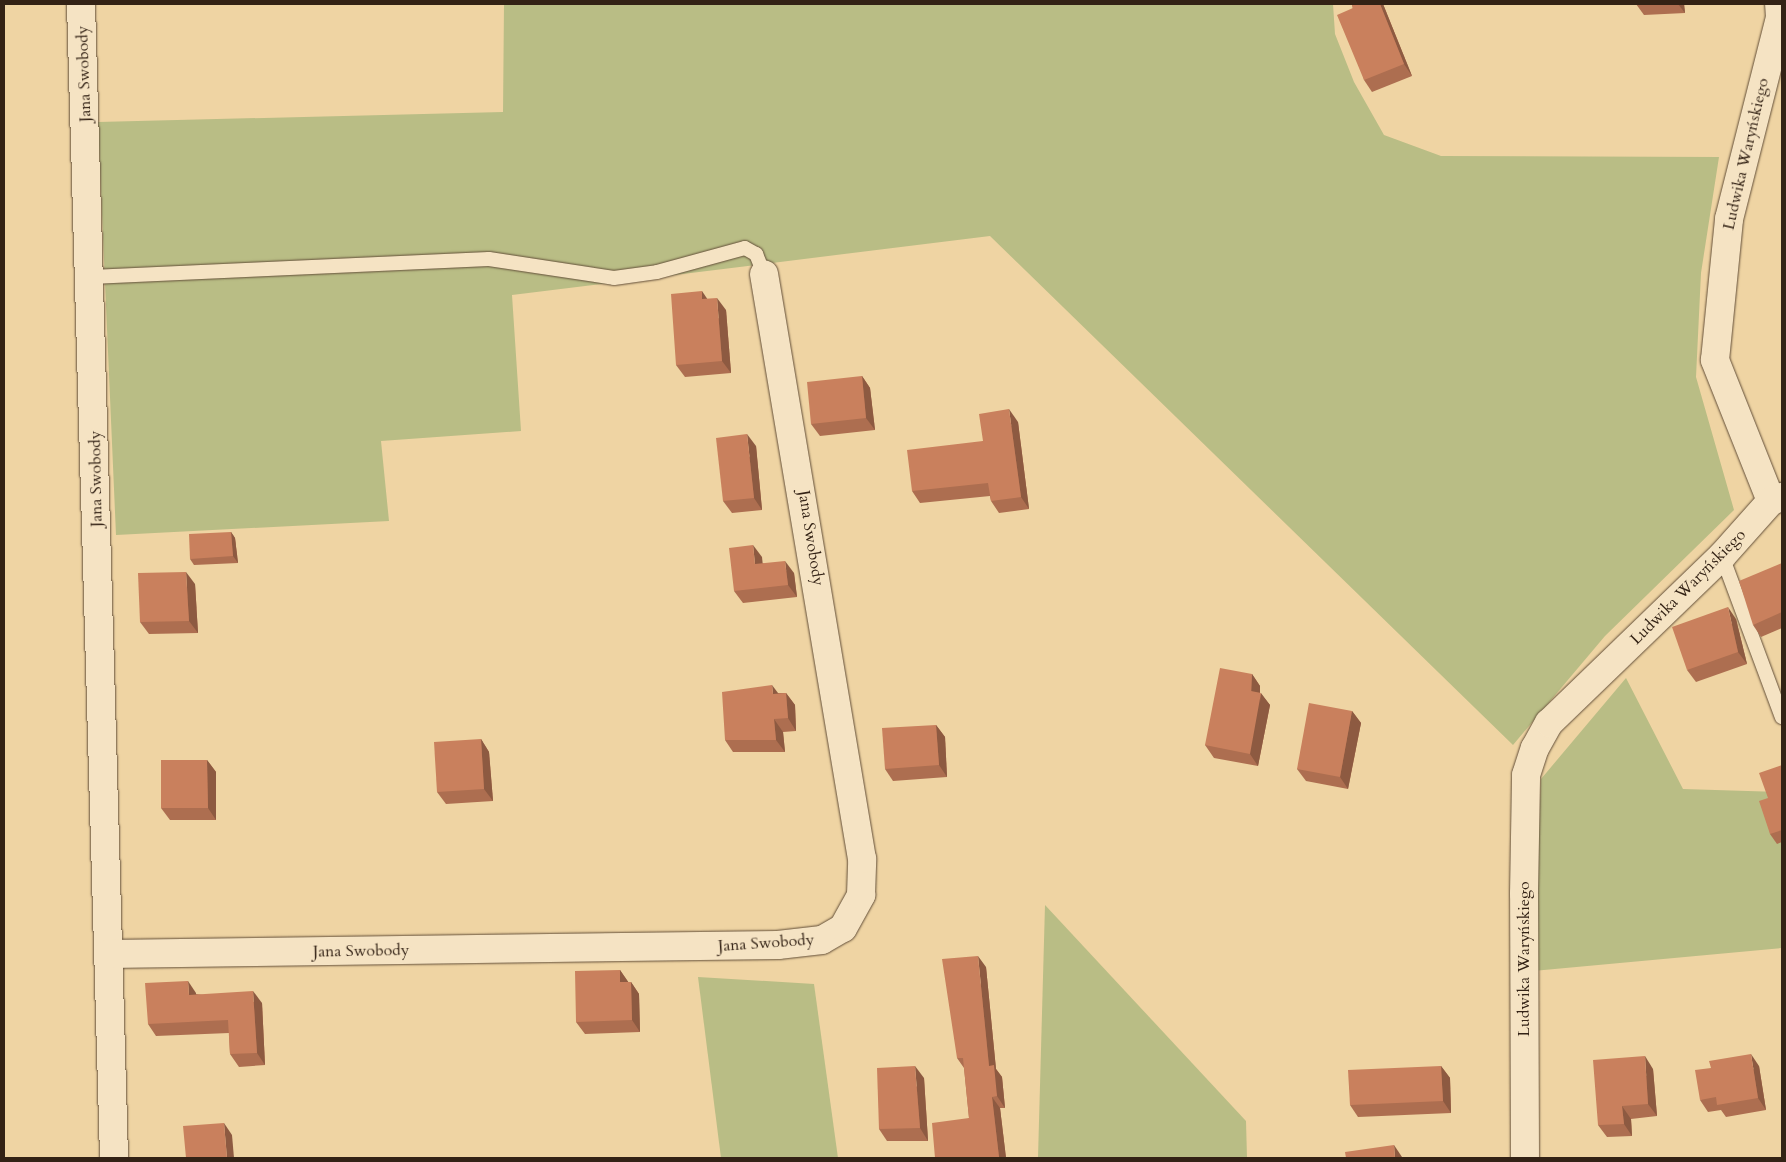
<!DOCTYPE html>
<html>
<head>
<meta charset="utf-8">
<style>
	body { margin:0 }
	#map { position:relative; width:1786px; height:1162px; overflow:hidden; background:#efd4a3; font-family:Cardo,serif }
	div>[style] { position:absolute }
	.green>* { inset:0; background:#b9bd85 }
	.roads { filter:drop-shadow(0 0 1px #624e38) drop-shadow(0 0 1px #624e38) }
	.lane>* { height:14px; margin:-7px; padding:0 7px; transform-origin:7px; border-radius:7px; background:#f5e3c3 }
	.street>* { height:28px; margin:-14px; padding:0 14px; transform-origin:14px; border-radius:14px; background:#f5e3c3 }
	.wall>* { inset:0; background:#ad6e50 }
	.shaded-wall>* { inset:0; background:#8d5a41 }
	.building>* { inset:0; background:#c9805d }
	span { translate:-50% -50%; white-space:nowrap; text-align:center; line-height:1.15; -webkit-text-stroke:4px #f5e3c3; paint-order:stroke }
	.street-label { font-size:16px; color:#332215 }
	.frame { position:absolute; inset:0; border:5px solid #332215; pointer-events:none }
</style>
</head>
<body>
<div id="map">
	<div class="green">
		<div style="clip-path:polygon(504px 4px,1333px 4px,1335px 34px,1354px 82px,1384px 135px,1441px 156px,1719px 157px,1701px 273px,1696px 377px,1734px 510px,1605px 636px,1513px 745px,990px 236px,512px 295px,521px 431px,381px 441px,389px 521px,116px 535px,98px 122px,503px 112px)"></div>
		<div style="clip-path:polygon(1626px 678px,1683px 789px,1782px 792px,1782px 948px,1533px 971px,1541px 779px)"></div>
		<div style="clip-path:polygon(1045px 905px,1246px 1121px,1247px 1158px,1038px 1158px)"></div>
		<div style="clip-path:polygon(698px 977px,814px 984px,838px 1158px,721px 1158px)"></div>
	</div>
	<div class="roads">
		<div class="lane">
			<div style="left:91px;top:277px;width:398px;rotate:-2.6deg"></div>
			<div style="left:489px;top:259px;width:126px;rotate:8.6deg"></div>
			<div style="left:614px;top:278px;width:43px;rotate:-7.9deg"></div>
			<div style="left:657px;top:272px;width:91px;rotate:-15.3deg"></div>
			<div style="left:745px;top:248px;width:13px;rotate:29deg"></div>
			<div style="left:756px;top:254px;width:22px;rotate:68deg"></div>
			<div style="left:1722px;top:556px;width:172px;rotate:69.6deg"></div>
		</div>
		<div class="street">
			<div style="left:81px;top:4px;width:1154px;rotate:88.36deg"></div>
			<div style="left:1771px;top:501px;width:152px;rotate:-111.7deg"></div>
			<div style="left:1715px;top:360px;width:142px;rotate:-84.3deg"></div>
			<div style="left:1729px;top:219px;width:208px;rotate:-75.8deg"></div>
			<div style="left:1780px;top:17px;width:13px;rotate:-94deg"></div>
			<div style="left:108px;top:954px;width:670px;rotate:-0.77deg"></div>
			<div style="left:778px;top:945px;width:44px;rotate:-6.5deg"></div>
			<div style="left:822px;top:940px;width:24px;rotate:-30deg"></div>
			<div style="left:843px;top:928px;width:38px;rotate:-61deg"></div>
			<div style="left:861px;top:895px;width:36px;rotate:-88deg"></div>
			<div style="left:862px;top:859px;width:593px;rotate:-99.51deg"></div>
			<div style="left:1525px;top:1158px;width:264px;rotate:-90.2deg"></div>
			<div style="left:1524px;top:894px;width:119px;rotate:-89deg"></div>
			<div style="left:1526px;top:775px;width:28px;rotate:-72deg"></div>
			<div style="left:1535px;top:748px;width:29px;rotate:-61deg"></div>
			<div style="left:1549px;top:723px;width:240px;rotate:-44deg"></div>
			<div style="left:1722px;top:556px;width:74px;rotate:-48.3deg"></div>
			<div style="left:1771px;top:501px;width:12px;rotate:-20deg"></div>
		</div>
	</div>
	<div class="wall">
		<div style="clip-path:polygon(1352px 4px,1383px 4px,1412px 76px,1372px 92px,1364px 80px)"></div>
		<div style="clip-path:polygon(1636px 4px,1684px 4px,1685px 13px,1644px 15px)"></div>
		<div style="clip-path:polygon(726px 310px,731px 373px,685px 377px,676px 365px)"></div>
		<div style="clip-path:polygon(862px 376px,870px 388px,875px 430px,820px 436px,811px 424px)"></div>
		<div style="clip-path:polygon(1018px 422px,1029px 509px,999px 513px,991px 501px,990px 496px,920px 503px,912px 491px,983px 441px)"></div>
		<div style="clip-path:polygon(756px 446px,762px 510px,732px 513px,723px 501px)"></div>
		<div style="clip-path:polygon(231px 532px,235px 538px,238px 563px,194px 565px,190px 559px)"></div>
		<div style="clip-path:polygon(762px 557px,762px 563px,794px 573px,797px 597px,743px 603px,734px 591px)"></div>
		<div style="clip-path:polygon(1782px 563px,1782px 628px,1761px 637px,1753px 625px)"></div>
		<div style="clip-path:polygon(195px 584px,198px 633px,149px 634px,140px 622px)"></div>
		<div style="clip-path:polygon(1736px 619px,1747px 664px,1696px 682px,1687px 670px)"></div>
		<div style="clip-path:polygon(1252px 674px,1260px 686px,1260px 693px,1270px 705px,1258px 766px,1214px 758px,1205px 745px)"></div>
		<div style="clip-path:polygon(778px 693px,786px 693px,795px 705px,796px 731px,783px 732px,785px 752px,733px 752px,725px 740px)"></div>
		<div style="clip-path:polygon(1352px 711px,1361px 723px,1348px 789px,1306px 781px,1297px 769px)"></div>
		<div style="clip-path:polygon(936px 725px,945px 737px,947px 777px,893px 781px,885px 769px)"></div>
		<div style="clip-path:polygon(481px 739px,489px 752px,493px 801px,446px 804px,437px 792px)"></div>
		<div style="clip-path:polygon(207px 760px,216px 772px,216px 820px,170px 820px,161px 808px)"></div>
		<div style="clip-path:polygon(1782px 765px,1782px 842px,1777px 844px,1770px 834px,1768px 798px)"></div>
		<div style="clip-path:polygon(986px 967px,996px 1069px,1002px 1077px,1005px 1108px,1000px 1108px,1006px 1158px,935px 1158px,969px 1118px,964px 1068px,957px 1058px)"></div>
		<div style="clip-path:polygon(620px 970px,628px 982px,631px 982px,639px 994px,640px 1032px,585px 1034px,576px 1022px)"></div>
		<div style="clip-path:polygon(196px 993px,196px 994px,262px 1003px,265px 1065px,239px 1067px,230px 1054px,229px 1033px,156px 1036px,148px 1024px)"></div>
		<div style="clip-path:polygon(1441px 1066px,1450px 1078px,1451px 1113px,1358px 1117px,1350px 1105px)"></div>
		<div style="clip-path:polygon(1759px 1066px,1766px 1110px,1726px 1117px,1721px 1110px,1708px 1112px,1700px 1100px)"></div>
		<div style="clip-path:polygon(1653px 1069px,1657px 1116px,1631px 1119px,1632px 1136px,1607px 1137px,1598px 1125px)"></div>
		<div style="clip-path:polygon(924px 1078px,928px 1141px,887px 1141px,879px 1129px)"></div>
	</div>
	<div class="shaded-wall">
		<div style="clip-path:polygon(1380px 4px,1383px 4px,1412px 76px,1404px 64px)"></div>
		<div style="clip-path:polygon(1678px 4px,1684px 4px,1685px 13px)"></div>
		<div style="clip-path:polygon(702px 291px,710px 303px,702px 299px)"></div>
		<div style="clip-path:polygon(717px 298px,726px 310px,731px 373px,722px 361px)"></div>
		<div style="clip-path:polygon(862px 376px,870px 388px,875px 430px,866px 418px)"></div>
		<div style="clip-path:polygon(1009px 409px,1018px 422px,1029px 509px,1021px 497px)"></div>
		<div style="clip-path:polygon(747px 434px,756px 446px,762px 510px,754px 498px)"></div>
		<div style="clip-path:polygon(231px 532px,235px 538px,238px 563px,233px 556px)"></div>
		<div style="clip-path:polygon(753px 545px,762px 557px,764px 576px,755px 564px)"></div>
		<div style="clip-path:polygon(785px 561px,794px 573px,797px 597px,788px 585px)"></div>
		<div style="clip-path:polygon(186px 572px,195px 584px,198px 633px,189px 621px)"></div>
		<div style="clip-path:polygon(1728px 607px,1736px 619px,1747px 664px,1738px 652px)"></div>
		<div style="clip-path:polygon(1252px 674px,1260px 686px,1260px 702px,1261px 693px,1270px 705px,1258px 766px,1250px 754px)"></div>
		<div style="clip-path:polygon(772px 685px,781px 697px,773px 694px)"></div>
		<div style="clip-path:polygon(786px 693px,795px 705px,796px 731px,788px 718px)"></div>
		<div style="clip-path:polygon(1352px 711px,1361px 723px,1348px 789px,1340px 777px)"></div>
		<div style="clip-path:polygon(774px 719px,783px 732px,785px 752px,776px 740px)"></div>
		<div style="clip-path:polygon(936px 725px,945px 737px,947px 777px,939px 765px)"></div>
		<div style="clip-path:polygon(481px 739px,489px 752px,493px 801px,484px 789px)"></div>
		<div style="clip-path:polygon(207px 760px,216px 772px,216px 820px,208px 808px)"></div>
		<div style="clip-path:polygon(978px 956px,986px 967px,996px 1069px,1002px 1077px,1005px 1108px,997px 1096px,989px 1066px)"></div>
		<div style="clip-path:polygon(620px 970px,629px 983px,620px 982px)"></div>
		<div style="clip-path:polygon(188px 981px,196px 993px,197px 1007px,189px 995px)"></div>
		<div style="clip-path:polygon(631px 982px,639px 994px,640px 1032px,632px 1020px)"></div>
		<div style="clip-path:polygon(253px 991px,262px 1003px,265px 1065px,257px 1053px)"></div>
		<div style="clip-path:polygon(1751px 1054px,1759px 1066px,1766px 1110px,1758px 1098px)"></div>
		<div style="clip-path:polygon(1645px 1056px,1653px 1069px,1657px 1116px,1648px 1104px)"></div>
		<div style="clip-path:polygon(915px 1066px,924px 1078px,928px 1141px,920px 1128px)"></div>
		<div style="clip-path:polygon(1441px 1066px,1450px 1078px,1451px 1113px,1443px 1101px)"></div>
		<div style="clip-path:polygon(992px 1097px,1000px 1108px,1006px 1158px,1000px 1158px,999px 1157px)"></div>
		<div style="clip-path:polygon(1622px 1106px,1631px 1119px,1632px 1136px,1624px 1124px)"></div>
		<div style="clip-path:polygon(224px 1123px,232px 1135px,234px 1158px,227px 1158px)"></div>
		<div style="clip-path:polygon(1394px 1145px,1402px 1157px,1402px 1158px,1395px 1158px)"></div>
	</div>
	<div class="building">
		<div style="clip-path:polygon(1352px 4px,1380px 4px,1404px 64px,1364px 80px,1337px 15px,1353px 8px)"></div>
		<div style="clip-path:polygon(702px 291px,702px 299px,717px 298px,722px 361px,676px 365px,671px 294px)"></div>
		<div style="clip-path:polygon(862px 376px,866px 418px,811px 424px,807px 382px)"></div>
		<div style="clip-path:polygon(1009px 409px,1021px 497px,991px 501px,988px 483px,912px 491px,907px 450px,983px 441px,979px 414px)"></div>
		<div style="clip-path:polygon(747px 434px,754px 498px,723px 501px,716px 438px)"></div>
		<div style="clip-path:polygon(231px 532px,233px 556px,190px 559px,189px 534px)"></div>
		<div style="clip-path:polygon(753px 545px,755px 564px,785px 561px,788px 585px,734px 591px,729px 548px)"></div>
		<div style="clip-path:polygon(1782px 563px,1782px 612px,1753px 625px,1739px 581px)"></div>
		<div style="clip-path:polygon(186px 572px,189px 621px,140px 622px,138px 573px)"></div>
		<div style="clip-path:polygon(1728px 607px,1738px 652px,1687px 670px,1672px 627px)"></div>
		<div style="clip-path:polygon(1220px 668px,1252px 674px,1251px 691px,1261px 693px,1250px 754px,1205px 745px)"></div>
		<div style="clip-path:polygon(772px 685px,773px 694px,786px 693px,788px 718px,774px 719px,776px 740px,725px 740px,722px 692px)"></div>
		<div style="clip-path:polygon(1309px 703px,1352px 711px,1340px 777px,1297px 769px)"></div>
		<div style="clip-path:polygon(936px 725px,939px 765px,885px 769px,882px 728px)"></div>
		<div style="clip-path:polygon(481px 739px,484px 789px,437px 792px,434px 742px)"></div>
		<div style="clip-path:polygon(161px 760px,207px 760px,208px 808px,161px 808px)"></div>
		<div style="clip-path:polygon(1782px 765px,1782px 830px,1770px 834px,1759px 801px,1768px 798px,1759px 773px)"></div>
		<div style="clip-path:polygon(978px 956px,989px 1066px,994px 1065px,997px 1096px,992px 1097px,999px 1157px,984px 1158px,935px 1158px,932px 1123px,969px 1118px,963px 1058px,957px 1058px,942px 959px)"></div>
		<div style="clip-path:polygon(620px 970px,620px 982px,631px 982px,632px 1020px,576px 1022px,575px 971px)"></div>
		<div style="clip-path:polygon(188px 981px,189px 995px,253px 991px,257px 1053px,230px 1054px,228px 1020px,148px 1024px,145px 983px)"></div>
		<div style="clip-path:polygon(1751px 1054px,1758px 1098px,1717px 1105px,1716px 1097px,1700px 1100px,1695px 1070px,1711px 1068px,1709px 1061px)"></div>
		<div style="clip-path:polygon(1645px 1056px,1648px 1104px,1622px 1106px,1624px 1124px,1598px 1125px,1593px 1060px)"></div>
		<div style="clip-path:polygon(915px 1066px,920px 1128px,879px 1129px,877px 1068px)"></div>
		<div style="clip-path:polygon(1441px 1066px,1443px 1101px,1350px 1105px,1348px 1070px)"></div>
		<div style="clip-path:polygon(224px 1123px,227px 1158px,186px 1158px,183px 1126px)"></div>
		<div style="clip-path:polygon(1394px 1145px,1395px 1158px,1346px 1158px,1345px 1152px)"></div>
	</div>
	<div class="street-label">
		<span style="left:84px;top:74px;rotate:-92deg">Jana Swobody</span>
		<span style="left:1746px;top:154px;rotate:-77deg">Ludwika Waryńskiego</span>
		<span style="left:96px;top:479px;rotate:-91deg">Jana Swobody</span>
		<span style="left:811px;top:538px;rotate:81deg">Jana Swobody</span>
		<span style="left:1688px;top:587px;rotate:-45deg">Ludwika Waryńskiego</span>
		<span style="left:766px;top:943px;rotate:-4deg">Jana Swobody</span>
		<span style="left:361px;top:951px;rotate:-1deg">Jana Swobody</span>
		<span style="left:1524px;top:959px;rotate:-90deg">Ludwika Waryńskiego</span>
	</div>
	<div class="frame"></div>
</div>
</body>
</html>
